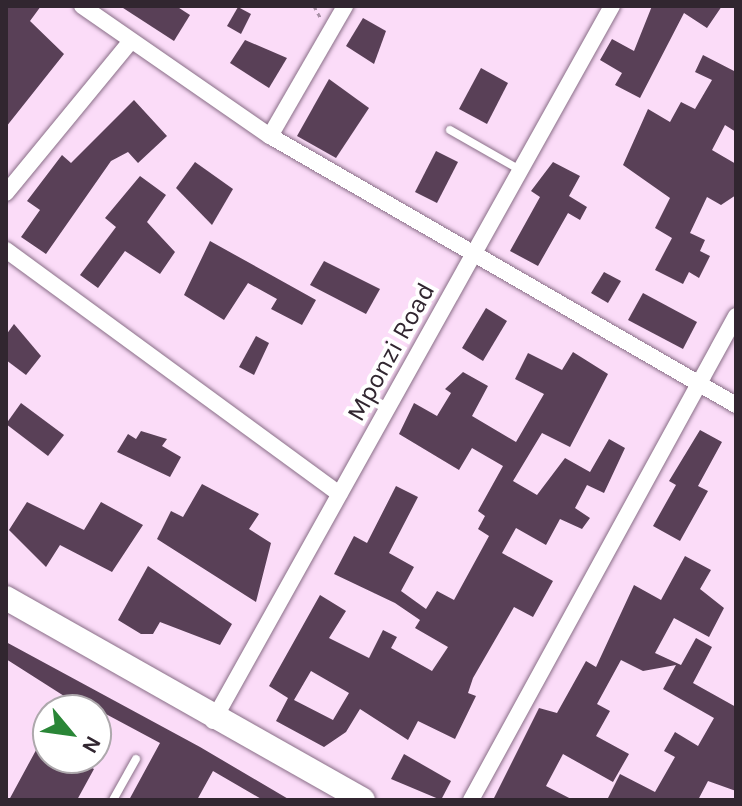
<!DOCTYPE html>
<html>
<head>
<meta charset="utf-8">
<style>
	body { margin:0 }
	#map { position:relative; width:742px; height:806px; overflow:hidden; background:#fbdcf8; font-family:Karla,sans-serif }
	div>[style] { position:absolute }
	.building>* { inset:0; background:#594057 }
	.path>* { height:3px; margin-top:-1.5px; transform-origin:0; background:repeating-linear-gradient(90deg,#a891a6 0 4px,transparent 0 8px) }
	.roads { filter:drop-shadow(0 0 2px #896e87) drop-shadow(0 0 2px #896e87) }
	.lane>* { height:8px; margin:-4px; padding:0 4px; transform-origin:4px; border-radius:4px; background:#fff }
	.street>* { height:16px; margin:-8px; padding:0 8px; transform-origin:8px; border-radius:8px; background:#fff }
	.secondary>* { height:24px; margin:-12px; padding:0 12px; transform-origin:12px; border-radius:12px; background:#fff }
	span { translate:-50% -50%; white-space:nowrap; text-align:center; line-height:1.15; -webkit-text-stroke:8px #fff; paint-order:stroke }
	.street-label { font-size:26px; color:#312630 }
	.frame { position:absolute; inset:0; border:8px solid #312630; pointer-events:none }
	.north { position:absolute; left:32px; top:694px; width:80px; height:80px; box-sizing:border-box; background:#fff; border:2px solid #ada8ac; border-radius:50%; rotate:119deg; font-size:22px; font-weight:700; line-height:32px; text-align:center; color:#312630 }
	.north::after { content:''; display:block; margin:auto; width:28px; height:36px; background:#2a8637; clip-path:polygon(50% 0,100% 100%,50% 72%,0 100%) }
</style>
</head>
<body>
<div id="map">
	<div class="building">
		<div style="clip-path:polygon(6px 6px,41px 6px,30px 21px,64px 54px,6px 127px)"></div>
		<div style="clip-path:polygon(120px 6px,176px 6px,190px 15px,174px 41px)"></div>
		<div style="clip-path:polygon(652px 6px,722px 6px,707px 28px,684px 13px,640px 98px,615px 85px,622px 73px,600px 60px,612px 39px,634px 51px)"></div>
		<div style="clip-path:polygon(238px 7px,251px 14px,241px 34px,227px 26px)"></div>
		<div style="clip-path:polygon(363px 18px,386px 31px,374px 64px,346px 46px)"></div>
		<div style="clip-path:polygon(245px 40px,287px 58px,269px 88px,230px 63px)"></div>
		<div style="clip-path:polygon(703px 55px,736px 72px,736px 132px,725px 125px,712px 150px,736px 164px,736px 195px,721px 205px,707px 197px,690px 233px,705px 240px,700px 251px,710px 256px,699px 278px,689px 272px,683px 284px,655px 270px,672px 238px,655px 228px,670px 198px,623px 165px,648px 109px,670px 122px,681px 102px,695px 109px,712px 80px,695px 72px)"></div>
		<div style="clip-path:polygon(481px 68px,508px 83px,487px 124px,459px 109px)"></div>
		<div style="clip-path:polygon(329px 79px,369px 108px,336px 158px,297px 136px)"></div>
		<div style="clip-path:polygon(134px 100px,167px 136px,138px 163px,128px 152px,111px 161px,46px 254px,21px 237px,40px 210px,27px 201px,62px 155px,71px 163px)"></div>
		<div style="clip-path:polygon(436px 151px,458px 162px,437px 203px,415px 192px)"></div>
		<div style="clip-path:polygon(195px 162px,233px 189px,212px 225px,176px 188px)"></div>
		<div style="clip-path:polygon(553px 162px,580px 176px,569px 196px,587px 207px,580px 220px,568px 213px,538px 266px,510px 251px,540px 197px,531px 191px)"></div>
		<div style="clip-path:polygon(140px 176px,166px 195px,147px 222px,175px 252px,160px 274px,125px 251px,98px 288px,80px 275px,116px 227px,105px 218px)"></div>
		<div style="clip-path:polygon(210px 241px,316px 300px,302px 325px,271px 309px,277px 299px,248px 283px,224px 320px,184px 295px)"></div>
		<div style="clip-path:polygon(324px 261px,380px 289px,366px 314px,310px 285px)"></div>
		<div style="clip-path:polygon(604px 272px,621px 281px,608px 303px,591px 293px)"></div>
		<div style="clip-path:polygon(643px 293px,697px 322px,683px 349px,628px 320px)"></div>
		<div style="clip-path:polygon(486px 308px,507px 321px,483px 361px,462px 348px)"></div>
		<div style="clip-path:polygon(14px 324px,41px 356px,26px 375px,6px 360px,6px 335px)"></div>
		<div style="clip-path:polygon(256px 336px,269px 343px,254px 375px,239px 367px)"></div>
		<div style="clip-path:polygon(evenodd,573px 352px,608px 374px,570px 447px,542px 433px,513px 481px,537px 495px,565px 458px,590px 472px,609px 439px,625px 448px,604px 493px,587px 485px,575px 508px,590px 518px,582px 529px,560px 519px,546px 545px,516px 528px,502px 553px,553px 581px,533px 617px,514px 607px,473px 678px,468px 693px,476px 696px,455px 739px,418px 721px,408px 740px,360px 709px,346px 732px,324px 747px,276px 721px,288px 698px,269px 686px,320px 595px,346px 611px,329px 638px,369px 658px,383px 630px,397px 637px,391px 648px,432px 671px,448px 647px,415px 628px,420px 620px,395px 603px,334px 574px,354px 536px,367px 543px,396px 486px,418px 497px,389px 553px,414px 567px,401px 591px,426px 609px,437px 591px,454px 600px,489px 536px,478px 529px,485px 516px,478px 511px,503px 466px,472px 448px,459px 470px,399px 434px,414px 403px,437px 416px,451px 393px,445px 389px,463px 372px,488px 386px,472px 416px,516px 442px,544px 394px,515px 379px,528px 353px,562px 370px,573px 352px,311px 671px,349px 693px,333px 720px,294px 700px,311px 671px)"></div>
		<div style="clip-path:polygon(21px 403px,64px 435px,48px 456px,6px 424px)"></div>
		<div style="clip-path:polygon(700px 430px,722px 442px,698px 486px,708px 491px,680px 541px,653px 526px,676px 485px,669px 481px)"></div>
		<div style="clip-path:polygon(141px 431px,167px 439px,162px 446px,181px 457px,170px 477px,117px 452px,128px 434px,136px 439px)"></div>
		<div style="clip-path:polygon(202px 484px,259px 514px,249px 529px,271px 543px,256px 602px,157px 539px,171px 511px,183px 517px)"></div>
		<div style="clip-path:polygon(27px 502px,84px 530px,101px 502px,143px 525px,112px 572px,60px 545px,46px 567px,9px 530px)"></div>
		<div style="clip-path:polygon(685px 556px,711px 570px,700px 589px,724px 608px,709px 637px,674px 618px,655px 653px,681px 665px,696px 638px,712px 647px,693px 683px,736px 707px,736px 791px,708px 781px,698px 800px,607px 800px,620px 774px,655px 792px,675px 757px,664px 751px,675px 732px,698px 746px,714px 718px,663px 689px,676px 665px,643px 671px,621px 660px,597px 704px,610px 711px,596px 736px,629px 754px,613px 782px,563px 754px,546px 786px,573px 800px,493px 800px,539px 708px,557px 713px,586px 661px,596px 667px,634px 585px,661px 600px)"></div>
		<div style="clip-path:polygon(148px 566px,232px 624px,220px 645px,160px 622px,153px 634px,141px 634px,118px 620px)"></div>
		<div style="clip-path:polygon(6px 642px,200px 747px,290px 800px,263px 800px,213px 771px,197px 800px,129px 800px,160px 743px,89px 705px,86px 710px,6px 659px)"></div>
		<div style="clip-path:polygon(48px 728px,48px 758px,74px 758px,94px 769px,77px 800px,9px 800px)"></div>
		<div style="clip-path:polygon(404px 754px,451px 781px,441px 800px,391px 779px)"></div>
	</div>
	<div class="path">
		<div style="left:314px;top:6px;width:13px;rotate:61deg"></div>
	</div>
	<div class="roads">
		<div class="lane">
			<div style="left:450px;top:130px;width:81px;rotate:29.7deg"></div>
			<div style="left:113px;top:800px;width:47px;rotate:-60.7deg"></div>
		</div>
		<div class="street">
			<div style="left:82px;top:6px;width:229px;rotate:34.7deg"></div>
			<div style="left:270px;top:136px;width:538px;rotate:30deg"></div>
			<div style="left:270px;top:136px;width:150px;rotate:-60deg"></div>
			<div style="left:6px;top:193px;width:195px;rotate:-50.6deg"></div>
			<div style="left:6px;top:250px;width:413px;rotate:36.2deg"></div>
			<div style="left:213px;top:721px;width:819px;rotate:-60.84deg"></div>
			<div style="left:471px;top:800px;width:552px;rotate:-61.3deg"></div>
		</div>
		<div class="secondary">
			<div style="left:6px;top:598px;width:410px;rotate:29.5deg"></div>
		</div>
	</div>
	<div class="street-label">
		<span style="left:391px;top:352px;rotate:-61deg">Mponzi Road</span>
	</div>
	<div class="frame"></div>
	<div class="north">N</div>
</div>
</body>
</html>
